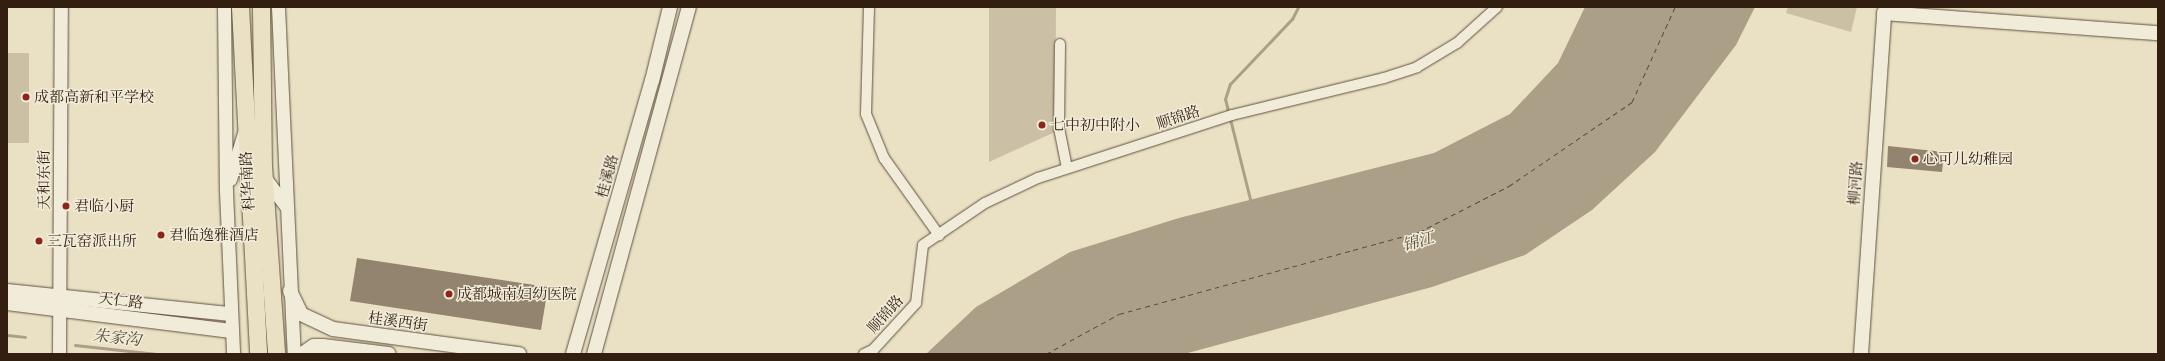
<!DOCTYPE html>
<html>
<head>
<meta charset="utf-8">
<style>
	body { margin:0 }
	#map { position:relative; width:2165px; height:361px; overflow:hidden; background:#eae1c5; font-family:"Gentium Book Plus","Noto Serif SC",serif }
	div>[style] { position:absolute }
	.green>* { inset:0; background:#cbc0a6 }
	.water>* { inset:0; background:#ac9f87 }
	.stream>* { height:3px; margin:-1.5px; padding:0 1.5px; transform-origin:1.5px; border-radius:1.5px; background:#ac9f87 }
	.ferry>* { height:1px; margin-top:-0.5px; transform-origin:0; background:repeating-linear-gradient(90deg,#5d4c3a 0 5px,transparent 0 9px) }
	.building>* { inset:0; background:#92846e }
	.roads { filter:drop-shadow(0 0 1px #61503d) drop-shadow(0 0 1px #61503d) }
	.minor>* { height:10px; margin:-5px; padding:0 5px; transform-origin:5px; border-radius:5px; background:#f1ecd9 }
	.tertiary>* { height:13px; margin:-6.5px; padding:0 6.5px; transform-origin:6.5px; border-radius:6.5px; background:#f1ecd9 }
	.secondary>* { height:14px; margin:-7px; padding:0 7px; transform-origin:7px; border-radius:7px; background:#f1ecd9 }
	.trunk>* { height:17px; margin:-8.5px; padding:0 8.5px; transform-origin:8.5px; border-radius:8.5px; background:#eae1c5 }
	.dots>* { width:11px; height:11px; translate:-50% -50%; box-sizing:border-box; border:2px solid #f1ecd9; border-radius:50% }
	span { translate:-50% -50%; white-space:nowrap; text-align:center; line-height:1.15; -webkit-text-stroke:3px #f1ecd9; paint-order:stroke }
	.poi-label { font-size:15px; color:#331f10 }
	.left { translate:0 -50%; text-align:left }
	.street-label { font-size:15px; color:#331f10 }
	.water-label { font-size:16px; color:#5d4c3a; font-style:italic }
	.frame { position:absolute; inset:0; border:8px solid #331f10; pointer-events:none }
</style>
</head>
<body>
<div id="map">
	<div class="green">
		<div style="clip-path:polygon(989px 7px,1056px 7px,1055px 132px,989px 162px)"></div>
		<div style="clip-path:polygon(1788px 7px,1857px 7px,1851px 32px,1786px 13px)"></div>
		<div style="clip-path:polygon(7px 53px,29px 53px,29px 143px,7px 143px)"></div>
	</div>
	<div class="water">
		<div style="clip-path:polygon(1585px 7px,1755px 7px,1736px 45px,1655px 152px,1592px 210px,1525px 255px,1432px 287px,1184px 354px,926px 354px,976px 307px,1070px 252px,1179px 218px,1434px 153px,1510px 114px,1558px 63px)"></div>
	</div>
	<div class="stream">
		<div style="left:1251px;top:203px;width:107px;rotate:-104deg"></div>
		<div style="left:1225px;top:99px;width:16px;rotate:-72deg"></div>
		<div style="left:1230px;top:84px;width:90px;rotate:-46.4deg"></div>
		<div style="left:1292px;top:19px;width:13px;rotate:-63deg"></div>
		<div style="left:7px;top:335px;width:18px;rotate:6deg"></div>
		<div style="left:75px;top:345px;width:82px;rotate:6.3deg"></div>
	</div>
	<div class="ferry">
		<div style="left:1046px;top:354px;width:83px;rotate:-28.7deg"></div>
		<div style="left:1119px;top:314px;width:311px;rotate:-15.3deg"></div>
		<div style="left:1419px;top:232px;width:101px;rotate:-27.1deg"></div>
		<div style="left:1509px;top:186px;width:149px;rotate:-34.3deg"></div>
		<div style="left:1632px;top:102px;width:104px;rotate:-65.6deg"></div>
	</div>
	<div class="building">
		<div style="clip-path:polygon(1888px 146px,1944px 152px,1942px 172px,1887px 167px)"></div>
		<div style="clip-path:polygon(357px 258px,548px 287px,541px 330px,350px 301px)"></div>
	</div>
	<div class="roads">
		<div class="minor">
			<div style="left:869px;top:7px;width:107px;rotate:91.6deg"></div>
			<div style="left:866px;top:114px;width:48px;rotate:67.8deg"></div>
			<div style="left:884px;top:158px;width:95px;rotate:54.5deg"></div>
			<div style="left:1060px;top:44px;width:84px;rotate:90.7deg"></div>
			<div style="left:1059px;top:128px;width:41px;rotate:78.7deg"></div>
			<div style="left:864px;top:354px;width:10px;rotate:-24deg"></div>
			<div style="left:873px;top:350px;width:64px;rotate:-47.5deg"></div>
			<div style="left:916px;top:303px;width:58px;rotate:-83.1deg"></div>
			<div style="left:923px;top:245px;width:75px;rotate:-34.1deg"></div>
			<div style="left:985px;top:203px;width:59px;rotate:-25.3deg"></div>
			<div style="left:1038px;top:178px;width:204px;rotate:-18deg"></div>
			<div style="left:1232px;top:115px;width:156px;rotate:-13.7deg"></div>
			<div style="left:1384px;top:78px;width:35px;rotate:-18deg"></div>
			<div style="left:1417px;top:67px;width:47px;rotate:-31deg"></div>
			<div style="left:1457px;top:43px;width:54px;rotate:-42deg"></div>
		</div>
		<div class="tertiary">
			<div style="left:224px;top:7px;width:184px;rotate:89.4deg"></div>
			<div style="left:226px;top:191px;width:163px;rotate:87.5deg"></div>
			<div style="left:278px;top:7px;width:347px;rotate:87.4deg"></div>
			<div style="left:264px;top:177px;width:38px;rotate:53deg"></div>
			<div style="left:230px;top:179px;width:48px;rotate:-73.1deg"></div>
			<div style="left:59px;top:354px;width:347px;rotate:-89.7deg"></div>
		</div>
		<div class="secondary">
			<div style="left:7px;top:291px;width:225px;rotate:5.9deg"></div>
			<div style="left:290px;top:291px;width:25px;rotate:64deg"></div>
			<div style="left:301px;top:314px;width:35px;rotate:25deg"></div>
			<div style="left:333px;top:329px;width:188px;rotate:7.7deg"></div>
			<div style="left:7px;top:303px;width:226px;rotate:7.1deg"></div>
			<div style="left:302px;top:354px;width:14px;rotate:-34deg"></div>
			<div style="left:314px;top:346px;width:9px"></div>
			<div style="left:323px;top:346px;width:66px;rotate:6.9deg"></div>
			<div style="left:573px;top:354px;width:284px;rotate:-73.9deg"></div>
			<div style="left:652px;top:81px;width:76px;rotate:-76.3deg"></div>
			<div style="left:594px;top:354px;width:360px;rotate:-74.7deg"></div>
			<div style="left:1861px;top:354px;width:342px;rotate:-86.1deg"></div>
			<div style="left:1884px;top:13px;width:275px;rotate:4.2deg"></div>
		</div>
		<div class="trunk">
			<div style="left:240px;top:7px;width:347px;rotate:87deg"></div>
			<div style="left:261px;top:7px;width:159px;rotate:89.3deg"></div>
			<div style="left:263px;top:166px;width:188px;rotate:86deg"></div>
		</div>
	</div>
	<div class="dots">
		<div style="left:26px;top:97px;background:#8f2418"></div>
		<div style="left:1042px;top:125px;background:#8f2418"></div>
		<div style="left:1915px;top:159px;background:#8f2418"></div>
		<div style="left:66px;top:206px;background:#8f2418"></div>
		<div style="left:161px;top:235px;background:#8f2418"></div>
		<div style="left:39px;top:241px;background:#8f2418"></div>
		<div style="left:449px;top:294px;background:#8f2418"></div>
	</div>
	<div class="poi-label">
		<span class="left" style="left:34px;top:97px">成都高新和平学校</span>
		<span class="left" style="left:1050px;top:125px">七中初中附小</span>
		<span class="left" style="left:1923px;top:159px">心可儿幼稚园</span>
		<span class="left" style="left:74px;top:206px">君临小厨</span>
		<span class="left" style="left:169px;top:235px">君临逸雅酒店</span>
		<span class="left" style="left:47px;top:241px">三瓦窑派出所</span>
		<span class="left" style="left:457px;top:294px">成都城南妇幼医院</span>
	</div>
	<div class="street-label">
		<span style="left:1178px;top:117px;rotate:-18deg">顺锦路</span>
		<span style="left:607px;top:176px;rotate:-74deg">桂溪路</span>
		<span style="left:44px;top:180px;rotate:-90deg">天和东街</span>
		<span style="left:247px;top:181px;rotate:-93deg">科华南路</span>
		<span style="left:1855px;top:183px;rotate:-86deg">柳河路</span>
		<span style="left:121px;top:300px;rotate:7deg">天仁路</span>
		<span style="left:885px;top:314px;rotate:-48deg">顺锦路</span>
		<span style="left:398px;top:321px;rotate:8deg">桂溪西街</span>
	</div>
	<div class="water-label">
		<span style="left:1418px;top:241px;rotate:-16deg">锦江</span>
		<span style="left:117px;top:337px;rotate:6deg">朱家沟</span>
	</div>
	<div class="frame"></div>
</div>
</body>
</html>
